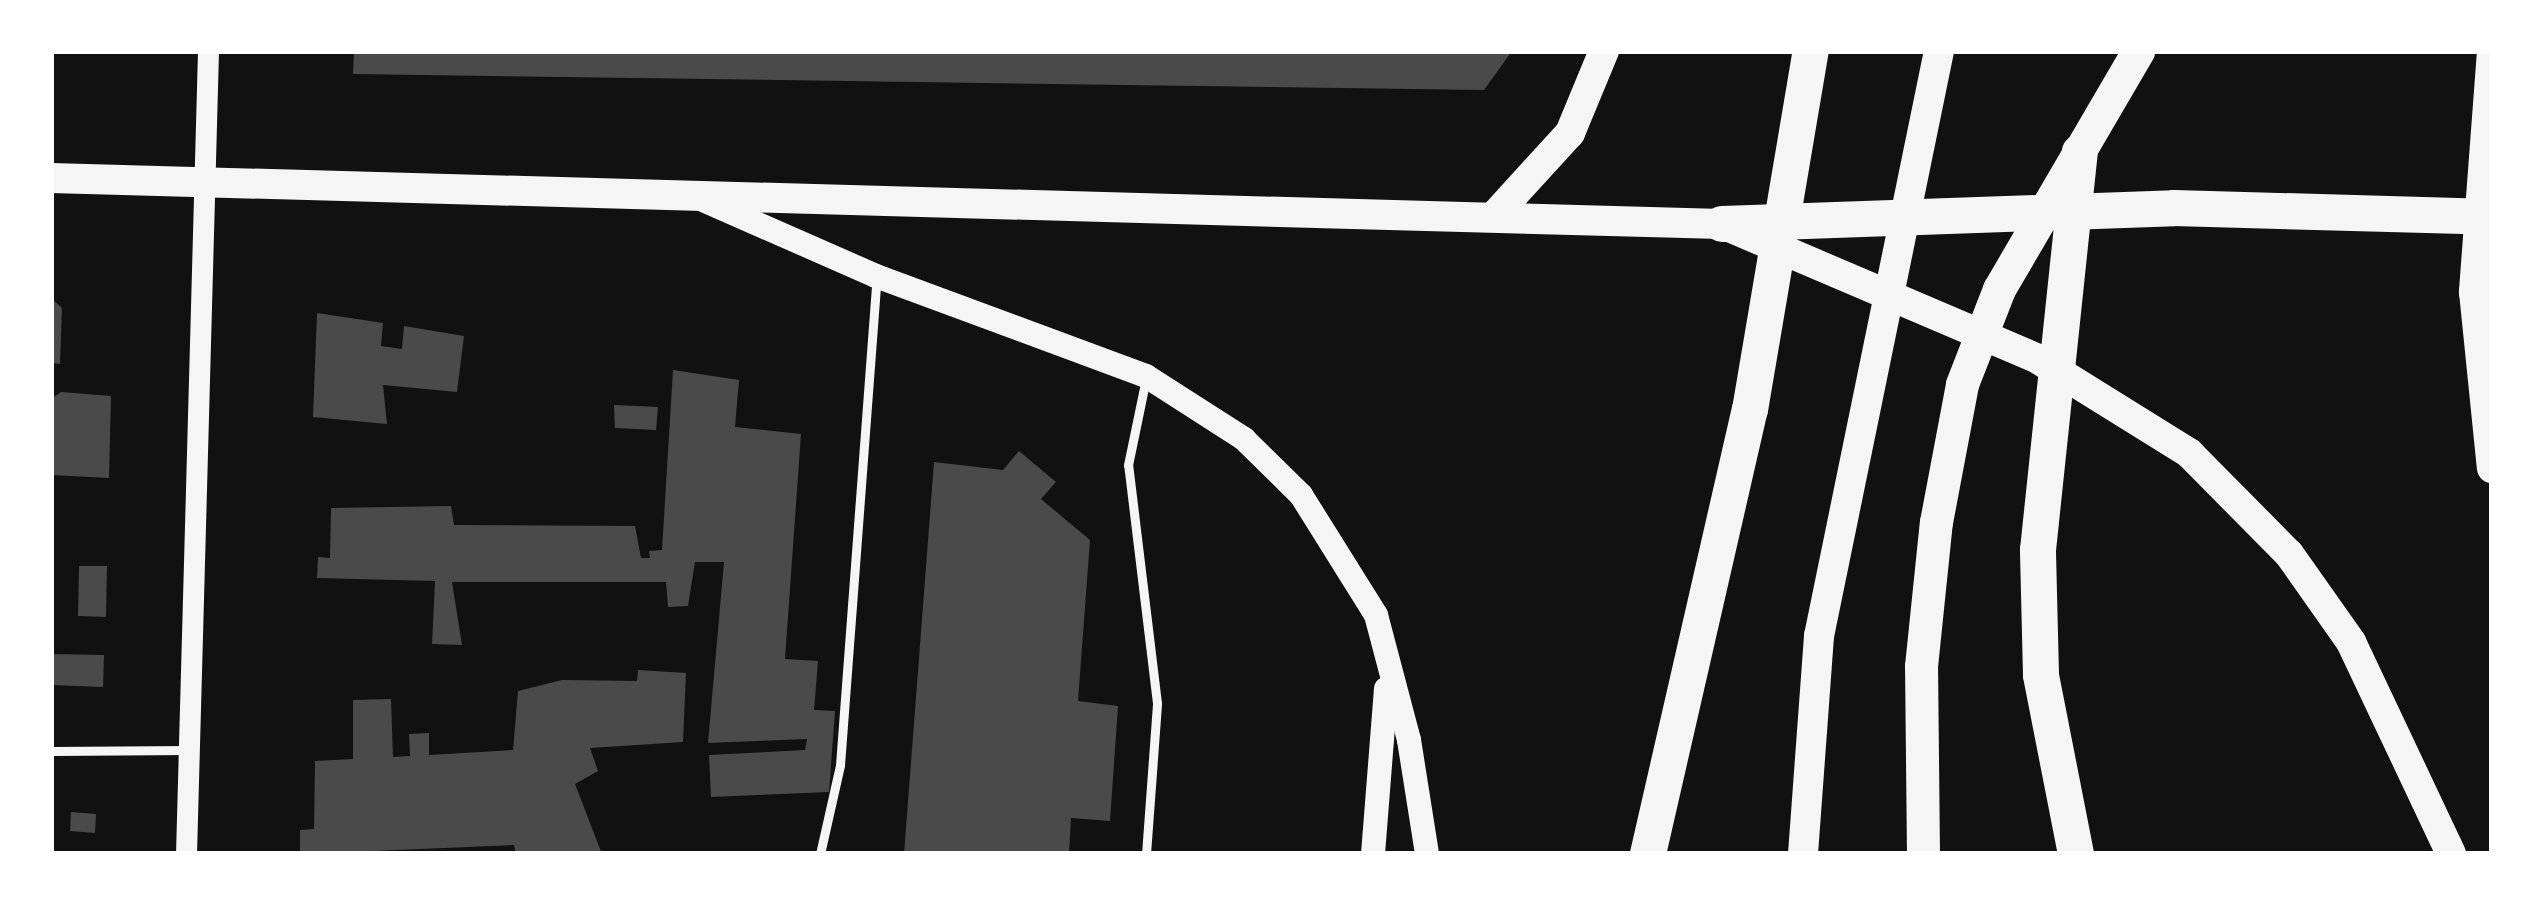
<!DOCTYPE html>
<html>
<head>
<meta charset="utf-8">
<style>
	body { margin:0 }
	#map { position:relative; width:2543px; height:905px; overflow:hidden; background:#111; font-family:Raleway,sans-serif }
	div>[style] { position:absolute }
	.building>* { inset:0; background:#4a4a4a }
	.service>* { height:9px; margin:-4.5px; padding:0 4.5px; transform-origin:4.5px; border-radius:4.5px; background:#f5f5f5 }
	.tertiary>* { height:21px; margin:-10.5px; padding:0 10.5px; transform-origin:10.5px; border-radius:10.5px; background:#f5f5f5 }
	.secondary>* { height:24px; margin:-12px; padding:0 12px; transform-origin:12px; border-radius:12px; background:#f5f5f5 }
	.primary>* { height:30px; margin:-15px; padding:0 15px; transform-origin:15px; border-radius:15px; background:#f5f5f5 }
	.trunk>* { height:33px; margin:-16.5px; padding:0 16.5px; transform-origin:16.5px; border-radius:16.5px; background:#f5f5f5 }
	.motorway>* { height:36px; margin:-18px; padding:0 18px; transform-origin:18px; border-radius:18px; background:#f5f5f5 }
	span { translate:-50% -50%; white-space:nowrap; text-align:center; line-height:1.15; -webkit-text-stroke:12px #fff; paint-order:stroke }
	.frame { position:absolute; inset:0; border:54px solid #fff; pointer-events:none }
</style>
</head>
<body>
<div id="map">
	<div class="building">
		<div style="clip-path:polygon(354px 51px,1512px 51px,1484px 90px,353px 74px)"></div>
		<div style="clip-path:polygon(51px 298px,62px 308px,60px 364px,51px 363px)"></div>
		<div style="clip-path:polygon(317px 313px,383px 323px,381px 346px,402px 349px,404px 326px,464px 336px,457px 392px,383px 385px,387px 424px,313px 417px)"></div>
		<div style="clip-path:polygon(673px 370px,739px 380px,735px 427px,801px 434px,785px 659px,818px 661px,814px 710px,835px 711px,829px 792px,711px 797px,709px 755px,805px 750px,807px 739px,708px 743px,724px 562px,695px 562px,688px 606px,668px 607px,666px 582px,452px 582px,462px 645px,432px 644px,435px 581px,317px 578px,318px 557px,330px 558px,331px 508px,451px 506px,454px 525px,635px 526px,641px 558px,650px 558px,649px 551px,662px 550px)"></div>
		<div style="clip-path:polygon(61px 392px,111px 396px,109px 478px,51px 475px,51px 399px)"></div>
		<div style="clip-path:polygon(614px 405px,658px 407px,656px 430px,615px 428px)"></div>
		<div style="clip-path:polygon(1019px 451px,1056px 482px,1041px 499px,1090px 540px,1078px 701px,1118px 706px,1110px 821px,1071px 818px,1069px 854px,904px 854px,934px 462px,1003px 470px)"></div>
		<div style="clip-path:polygon(79px 566px,107px 566px,106px 617px,78px 616px)"></div>
		<div style="clip-path:polygon(51px 654px,104px 655px,103px 687px,51px 685px)"></div>
		<div style="clip-path:polygon(638px 670px,686px 673px,683px 742px,590px 748px,598px 771px,575px 784px,602px 854px,516px 854px,514px 845px,300px 854px,300px 830px,314px 829px,315px 761px,353px 759px,353px 700px,391px 699px,393px 757px,410px 756px,409px 734px,429px 733px,429px 755px,513px 750px,518px 691px,562px 680px,637px 681px)"></div>
		<div style="clip-path:polygon(71px 812px,96px 814px,95px 833px,70px 831px)"></div>
	</div>
	<div class="service">
		<div style="left:51px;top:751px;width:138px;rotate:-0.4deg"></div>
		<div style="left:820px;top:854px;width:91px;rotate:-77.3deg"></div>
		<div style="left:840px;top:765px;width:484px;rotate:-85.7deg"></div>
		<div style="left:1146px;top:854px;width:151px;rotate:-85.8deg"></div>
		<div style="left:1157px;top:703px;width:240px;rotate:-96.9deg"></div>
		<div style="left:1128px;top:465px;width:89px;rotate:-78.3deg"></div>
	</div>
	<div class="tertiary">
		<div style="left:186px;top:854px;width:803px;rotate:-88.43deg"></div>
	</div>
	<div class="secondary">
		<div style="left:703px;top:200px;width:189px;rotate:23.7deg"></div>
		<div style="left:876px;top:276px;width:288px;rotate:20.3deg"></div>
		<div style="left:1146px;top:376px;width:117px;rotate:32.7deg"></div>
		<div style="left:1244px;top:439px;width:80px;rotate:44.5deg"></div>
		<div style="left:1301px;top:495px;width:142px;rotate:58deg"></div>
		<div style="left:1376px;top:615px;width:129px;rotate:75.2deg"></div>
		<div style="left:1409px;top:740px;width:115px;rotate:81deg"></div>
		<div style="left:1373px;top:854px;width:166px;rotate:-85.5deg"></div>
	</div>
	<div class="primary">
		<div style="left:2492px;top:51px;width:242px;rotate:94.3deg"></div>
		<div style="left:2474px;top:292px;width:177px;rotate:84.2deg"></div>
		<div style="left:51px;top:178px;width:1672px;rotate:1.58deg"></div>
		<div style="left:1722px;top:224px;width:344px;rotate:23.1deg"></div>
		<div style="left:2038px;top:359px;width:178px;rotate:31.9deg"></div>
		<div style="left:2189px;top:453px;width:142px;rotate:45.3deg"></div>
		<div style="left:2289px;top:554px;width:108px;rotate:54.8deg"></div>
		<div style="left:2351px;top:642px;width:234px;rotate:64.7deg"></div>
		<div style="left:1495px;top:215px;width:111px;rotate:-47.6deg"></div>
		<div style="left:1570px;top:133px;width:89px;rotate:-67.5deg"></div>
		<div style="left:1803px;top:854px;width:219px;rotate:-85.8deg"></div>
		<div style="left:1819px;top:636px;width:597px;rotate:-78.41deg"></div>
	</div>
	<div class="trunk">
		<div style="left:1923px;top:854px;width:188px;rotate:-90.6deg"></div>
		<div style="left:1921px;top:666px;width:145px;rotate:-84.1deg"></div>
		<div style="left:1936px;top:522px;width:140px;rotate:-79.3deg"></div>
		<div style="left:1962px;top:384px;width:102px;rotate:-68.7deg"></div>
		<div style="left:1999px;top:289px;width:276px;rotate:-59.7deg"></div>
	</div>
	<div class="motorway">
		<div style="left:1722px;top:224px;width:452px;rotate:-2deg"></div>
		<div style="left:2174px;top:208px;width:318px;rotate:1.6deg"></div>
		<div style="left:1648px;top:854px;width:456px;rotate:-77.1deg"></div>
		<div style="left:1750px;top:410px;width:364px;rotate:-80.4deg"></div>
		<div style="left:2076px;top:854px;width:182px;rotate:-101.1deg"></div>
		<div style="left:2041px;top:675px;width:125px;rotate:-91.4deg"></div>
		<div style="left:2038px;top:550px;width:400px;rotate:-84deg"></div>
	</div>
	<div class="frame"></div>
</div>
</body>
</html>
